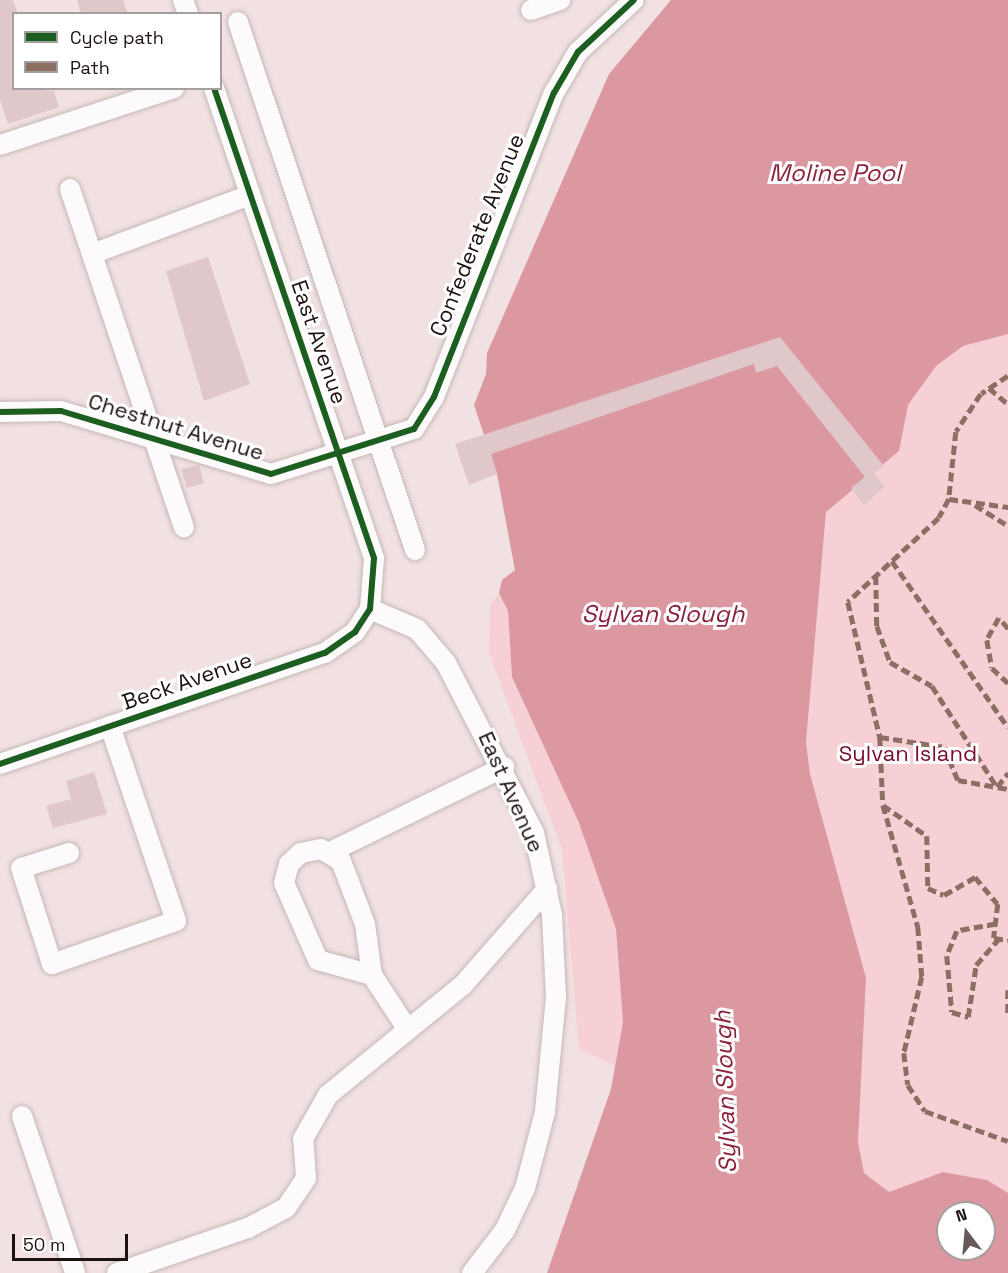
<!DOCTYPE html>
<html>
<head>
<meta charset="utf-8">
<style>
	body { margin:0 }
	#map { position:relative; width:1008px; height:1273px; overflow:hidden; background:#f2e1e2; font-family:"Space Grotesk",sans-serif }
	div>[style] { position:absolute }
	.green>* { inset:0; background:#f6d0d4 }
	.water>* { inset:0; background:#db98a1 }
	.building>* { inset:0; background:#e0c8ca }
	.roads { filter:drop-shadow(0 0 2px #c5b7b8) drop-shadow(0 0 2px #c5b7b8) }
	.minor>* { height:20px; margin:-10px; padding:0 10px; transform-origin:10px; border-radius:10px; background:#fdfafb }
	.quiet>* { height:4.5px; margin-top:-2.25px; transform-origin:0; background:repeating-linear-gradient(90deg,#8d6e63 0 9px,transparent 0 13.5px) }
	.cycleway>* { height:6px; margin:-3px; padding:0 3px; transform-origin:3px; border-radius:3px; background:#1b5e20 }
	span { translate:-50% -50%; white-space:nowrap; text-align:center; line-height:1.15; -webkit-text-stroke:6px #fff; paint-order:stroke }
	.street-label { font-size:22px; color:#1e1112 }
	.park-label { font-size:22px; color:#790b2c }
	.water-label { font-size:24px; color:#8b213a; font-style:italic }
	.legend { position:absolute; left:12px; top:12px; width:210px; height:78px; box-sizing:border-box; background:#fff; border:2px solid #a5a0a0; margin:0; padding:8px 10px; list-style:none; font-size:18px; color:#1e1112 }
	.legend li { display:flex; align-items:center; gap:12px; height:30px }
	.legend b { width:30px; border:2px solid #a5a0a0 }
	.north { position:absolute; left:936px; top:1201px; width:60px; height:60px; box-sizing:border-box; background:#fff; border:2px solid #a5a0a0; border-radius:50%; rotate:344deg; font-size:16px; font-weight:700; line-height:24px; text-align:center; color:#1e1112 }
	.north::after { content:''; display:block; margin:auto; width:21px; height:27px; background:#685a5b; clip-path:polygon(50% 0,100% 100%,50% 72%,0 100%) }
	.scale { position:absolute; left:12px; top:1234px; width:116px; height:27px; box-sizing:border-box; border:3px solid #1e1112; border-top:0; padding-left:8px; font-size:18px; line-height:21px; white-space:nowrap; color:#1e1112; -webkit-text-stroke:4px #fff; paint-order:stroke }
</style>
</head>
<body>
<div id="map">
	<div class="green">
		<div style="clip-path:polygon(1008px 334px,1008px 1193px,987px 1180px,943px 1172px,889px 1192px,864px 1173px,858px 1142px,866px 978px,810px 774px,806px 742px,826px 512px,898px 451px,908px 405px,936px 366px,963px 346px)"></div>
		<div style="clip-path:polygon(499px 593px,508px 611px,512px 677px,579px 823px,616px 929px,623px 1022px,615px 1066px,579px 1049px,562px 850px,489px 653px,490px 605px)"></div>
	</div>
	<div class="water">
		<div style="clip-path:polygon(evenodd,671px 0,1008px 0,1008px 334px,963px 346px,936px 366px,908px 405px,899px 451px,826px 512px,806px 742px,810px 774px,866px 978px,858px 1142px,864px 1173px,889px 1192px,943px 1172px,987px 1180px,1008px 1193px,1008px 1273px,547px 1273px,611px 1089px,623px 1022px,616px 929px,579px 823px,512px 677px,508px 611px,499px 593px,502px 580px,515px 570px,497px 474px,474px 405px,486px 374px,487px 353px,609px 74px,671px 0,948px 1213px,984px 1213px,984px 1249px,948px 1249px,948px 1213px)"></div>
	</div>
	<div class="building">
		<div style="clip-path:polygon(0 0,13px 0,18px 14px,14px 14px,14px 88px,54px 91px,59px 107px,8px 124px,0 100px)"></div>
		<div style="clip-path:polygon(77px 0,123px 0,128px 14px,81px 14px)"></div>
		<div style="clip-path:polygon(208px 257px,250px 384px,204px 401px,166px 271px)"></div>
		<div style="clip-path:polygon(780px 337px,884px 466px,874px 474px,885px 487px,864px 505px,851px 488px,865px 477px,777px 366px,756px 373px,754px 364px,491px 454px,497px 474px,469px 485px,455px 444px)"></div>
		<div style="clip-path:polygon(199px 465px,204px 483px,187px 488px,181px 469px)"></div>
		<div style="clip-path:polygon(94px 772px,107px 814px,53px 828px,46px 806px,71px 799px,66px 781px)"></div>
	</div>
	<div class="roads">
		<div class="minor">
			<div style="left:183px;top:0;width:15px;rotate:70deg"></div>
			<div style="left:531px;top:10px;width:31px;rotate:-19deg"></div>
			<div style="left:238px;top:22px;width:557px;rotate:71.47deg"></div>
			<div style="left:0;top:145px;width:183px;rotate:-18.1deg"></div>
			<div style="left:70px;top:189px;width:357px;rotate:71.4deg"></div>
			<div style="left:92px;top:254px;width:169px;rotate:-20.5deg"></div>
			<div style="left:0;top:412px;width:61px;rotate:-0.9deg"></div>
			<div style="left:61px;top:411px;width:219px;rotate:16.7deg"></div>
			<div style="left:271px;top:474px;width:150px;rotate:-17.5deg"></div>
			<div style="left:414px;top:429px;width:38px;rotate:-58deg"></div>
			<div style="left:434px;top:397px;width:327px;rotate:-68.5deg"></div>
			<div style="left:554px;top:93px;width:48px;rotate:-59.7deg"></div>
			<div style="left:578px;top:52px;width:76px;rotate:-42.9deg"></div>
			<div style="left:370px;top:609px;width:51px;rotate:23.1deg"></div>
			<div style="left:417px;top:629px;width:45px;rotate:49.5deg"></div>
			<div style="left:446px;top:663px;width:191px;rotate:62.6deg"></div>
			<div style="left:534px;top:833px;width:84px;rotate:77.6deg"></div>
			<div style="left:552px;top:915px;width:82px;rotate:87.2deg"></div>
			<div style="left:556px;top:997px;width:116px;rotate:95.5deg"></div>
			<div style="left:545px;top:1112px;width:79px;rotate:104.7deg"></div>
			<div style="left:525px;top:1188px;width:47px;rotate:115.5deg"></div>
			<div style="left:505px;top:1230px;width:54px;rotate:127.5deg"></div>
			<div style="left:0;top:764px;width:343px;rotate:-18.9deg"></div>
			<div style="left:325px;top:653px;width:37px;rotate:-35deg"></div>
			<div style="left:355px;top:632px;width:27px;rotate:-57deg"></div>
			<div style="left:370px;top:609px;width:51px;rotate:-85.5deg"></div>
			<div style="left:374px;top:558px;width:496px;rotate:-108.8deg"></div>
			<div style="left:330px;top:852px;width:194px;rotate:-26deg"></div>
			<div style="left:69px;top:853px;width:50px;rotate:162.6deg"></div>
			<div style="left:21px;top:868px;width:101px;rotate:72.1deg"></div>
			<div style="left:52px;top:964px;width:131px;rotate:-19.1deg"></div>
			<div style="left:176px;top:921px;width:206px;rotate:-108.7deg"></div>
			<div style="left:372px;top:975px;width:56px;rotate:-164.5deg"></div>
			<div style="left:318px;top:960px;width:84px;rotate:-113.8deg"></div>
			<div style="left:284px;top:883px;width:20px;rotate:-75deg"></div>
			<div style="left:289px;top:864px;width:16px;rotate:-43deg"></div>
			<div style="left:301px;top:853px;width:20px;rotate:-11deg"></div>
			<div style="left:321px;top:849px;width:23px;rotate:31deg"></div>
			<div style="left:341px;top:861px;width:67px;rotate:69.1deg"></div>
			<div style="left:365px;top:924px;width:51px;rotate:82.2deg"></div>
			<div style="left:372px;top:975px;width:62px;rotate:56.8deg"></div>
			<div style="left:22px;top:1116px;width:166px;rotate:71.3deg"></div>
			<div style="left:117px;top:1273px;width:139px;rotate:-19deg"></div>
			<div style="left:248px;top:1228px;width:43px;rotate:-27.8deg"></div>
			<div style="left:286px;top:1208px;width:36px;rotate:-56deg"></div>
			<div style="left:306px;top:1178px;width:39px;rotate:-94deg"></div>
			<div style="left:303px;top:1139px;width:51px;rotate:-60.4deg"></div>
			<div style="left:328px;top:1095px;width:174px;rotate:-39.2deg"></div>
			<div style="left:463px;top:985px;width:128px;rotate:-48.8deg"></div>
		</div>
	</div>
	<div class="quiet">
		<div style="left:1008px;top:376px;width:32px;rotate:146deg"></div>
		<div style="left:981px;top:394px;width:45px;rotate:123.3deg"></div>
		<div style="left:956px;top:432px;width:67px;rotate:96deg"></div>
		<div style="left:949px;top:499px;width:21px;rotate:118deg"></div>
		<div style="left:939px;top:518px;width:124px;rotate:137.3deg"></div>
		<div style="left:848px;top:602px;width:139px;rotate:76.7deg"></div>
		<div style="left:880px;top:737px;width:68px;rotate:87.5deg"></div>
		<div style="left:883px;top:805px;width:54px;rotate:35.2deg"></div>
		<div style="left:927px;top:836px;width:52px;rotate:88.9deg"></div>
		<div style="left:928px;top:888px;width:17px;rotate:24deg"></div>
		<div style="left:944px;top:895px;width:36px;rotate:-30deg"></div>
		<div style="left:975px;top:877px;width:35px;rotate:50deg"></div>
		<div style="left:998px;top:904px;width:34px;rotate:97deg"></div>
		<div style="left:994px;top:938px;width:14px;rotate:8deg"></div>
		<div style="left:989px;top:388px;width:25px;rotate:40deg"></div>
		<div style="left:949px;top:499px;width:60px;rotate:7.7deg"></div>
		<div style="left:975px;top:505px;width:39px;rotate:32deg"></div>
		<div style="left:892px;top:561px;width:203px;rotate:55.1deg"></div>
		<div style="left:876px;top:576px;width:50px;rotate:88.9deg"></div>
		<div style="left:877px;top:626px;width:38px;rotate:70deg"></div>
		<div style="left:890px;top:662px;width:48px;rotate:29.7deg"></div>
		<div style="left:932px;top:686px;width:120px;rotate:57.2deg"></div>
		<div style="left:997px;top:787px;width:18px;rotate:-52deg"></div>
		<div style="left:1008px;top:629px;width:14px;rotate:-129deg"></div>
		<div style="left:999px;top:618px;width:25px;rotate:119deg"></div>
		<div style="left:987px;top:640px;width:28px;rotate:80deg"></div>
		<div style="left:992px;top:668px;width:22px;rotate:43deg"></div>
		<div style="left:880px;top:737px;width:65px;rotate:8.9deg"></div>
		<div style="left:944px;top:747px;width:36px;rotate:67deg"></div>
		<div style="left:958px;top:780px;width:51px;rotate:10.2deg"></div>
		<div style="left:883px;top:805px;width:127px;rotate:74deg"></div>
		<div style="left:918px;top:927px;width:50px;rotate:85.4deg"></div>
		<div style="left:922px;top:977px;width:78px;rotate:103.3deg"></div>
		<div style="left:904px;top:1053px;width:32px;rotate:83deg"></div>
		<div style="left:908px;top:1085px;width:31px;rotate:57deg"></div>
		<div style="left:925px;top:1111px;width:88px;rotate:19.9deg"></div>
		<div style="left:996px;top:924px;width:40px;rotate:170deg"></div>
		<div style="left:957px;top:931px;width:27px;rotate:112deg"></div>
		<div style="left:947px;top:956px;width:56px;rotate:84.9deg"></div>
		<div style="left:952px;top:1012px;width:17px;rotate:17deg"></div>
		<div style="left:968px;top:1017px;width:53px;rotate:-81.3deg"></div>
		<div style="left:976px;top:965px;width:35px;rotate:-49deg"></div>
		<div style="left:1008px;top:990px;width:25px;rotate:90deg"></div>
	</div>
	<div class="cycleway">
		<div style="left:0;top:412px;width:61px;rotate:-0.9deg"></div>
		<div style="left:61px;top:411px;width:219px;rotate:16.7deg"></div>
		<div style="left:271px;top:474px;width:150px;rotate:-17.5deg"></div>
		<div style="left:414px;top:429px;width:38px;rotate:-58deg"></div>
		<div style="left:434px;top:397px;width:327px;rotate:-68.5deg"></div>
		<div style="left:554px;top:93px;width:48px;rotate:-59.7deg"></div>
		<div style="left:578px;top:52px;width:76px;rotate:-42.9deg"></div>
		<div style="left:0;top:764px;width:343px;rotate:-18.9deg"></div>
		<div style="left:325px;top:653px;width:37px;rotate:-35deg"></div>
		<div style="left:355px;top:632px;width:27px;rotate:-57deg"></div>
		<div style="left:370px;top:609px;width:51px;rotate:-85.5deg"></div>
		<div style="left:374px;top:558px;width:496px;rotate:-108.8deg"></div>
	</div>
	<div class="street-label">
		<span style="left:477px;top:235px;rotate:-68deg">Confederate Avenue</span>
		<span style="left:319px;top:342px;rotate:71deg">East Avenue</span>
		<span style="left:176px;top:427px;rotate:17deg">Chestnut Avenue</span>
		<span style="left:187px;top:681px;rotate:-19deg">Beck Avenue</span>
		<span style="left:511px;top:792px;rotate:66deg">East Avenue</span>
	</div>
	<div class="park-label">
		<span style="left:908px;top:754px">Sylvan Island</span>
	</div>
	<div class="water-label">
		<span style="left:835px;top:173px">Moline Pool</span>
		<span style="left:663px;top:614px">Sylvan Slough</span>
		<span style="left:725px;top:1092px;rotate:-92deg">Sylvan Slough</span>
	</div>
	<ul class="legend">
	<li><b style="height:8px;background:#1b5e20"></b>Cycle path</li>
	<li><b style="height:8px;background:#8d6e63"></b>Path</li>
	</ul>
	<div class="north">N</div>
	<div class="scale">50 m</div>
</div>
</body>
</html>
